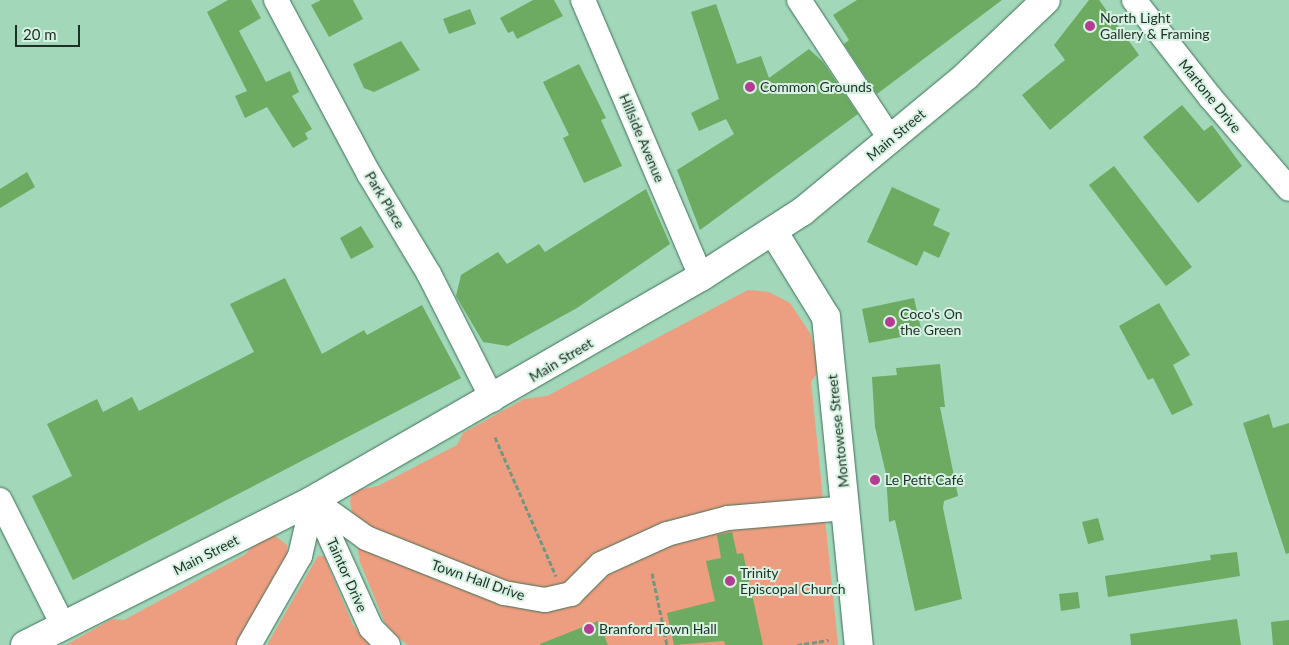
<!DOCTYPE html>
<html>
<head>
<meta charset="utf-8">
<style>
	body { margin:0 }
	#map { position:relative; width:1289px; height:645px; overflow:hidden; background:#a2d7ba; font-family:Lato,sans-serif }
	div>[style] { position:absolute }
	.green>* { inset:0; background:#ed9d80 }
	.building>* { inset:0; background:#6cab61 }
	.path>* { height:3px; margin-top:-1.5px; transform-origin:0; background:repeating-linear-gradient(90deg,#6f9882 0 5px,transparent 0 7.5px) }
	.roads { filter:drop-shadow(0 0 1px #3e7057) drop-shadow(0 0 1px #3e7057) }
	.minor>* { height:24px; margin:-12px; padding:0 12px; transform-origin:12px; border-radius:12px; background:#fff }
	.tertiary>* { height:28px; margin:-14px; padding:0 14px; transform-origin:14px; border-radius:14px; background:#fff }
	.dots>* { width:14px; height:14px; translate:-50% -50%; box-sizing:border-box; border:2px solid #d7f1e2; border-radius:50% }
	span { translate:-50% -50%; white-space:nowrap; text-align:center; line-height:1.15; -webkit-text-stroke:4px #d7f1e2; paint-order:stroke }
	.poi-label { font-size:14px; color:#1c3126 }
	.left { translate:0 -50%; text-align:left }
	.street-label { font-size:14px; color:#1c3126 }
	.scale { position:absolute; left:15px; top:25px; width:65px; height:22px; box-sizing:border-box; border:2px solid #1c3126; border-top:0; padding-left:6px; font-size:15px; line-height:18px; white-space:nowrap; color:#1c3126; -webkit-text-stroke:4px #d7f1e2; paint-order:stroke }
</style>
</head>
<body>
<div id="map">
	<div class="green">
		<div style="clip-path:polygon(748px 290px,769px 292px,790px 303px,810px 333px,817px 357px,818px 372px,811px 382px,838px 645px,408px 645px,396px 636px,385px 623px,360px 562px,350px 501px,353px 491px,378px 486px,457px 445px,463px 433px,524px 399px,547px 396px)"></div>
		<div style="clip-path:polygon(274px 535px,287px 545px,287px 559px,239px 645px,66px 645px,112px 619px,124px 620px,246px 554px,258px 539px)"></div>
		<div style="clip-path:polygon(318px 556px,324px 556px,353px 625px,370px 645px,267px 645px)"></div>
	</div>
	<div class="building">
		<div style="clip-path:polygon(228px 0,251px 0,261px 18px,239px 31px,266px 82px,290px 71px,299px 92px,292px 96px,312px 129px,305px 133px,308px 139px,293px 148px,267px 107px,245px 118px,235px 96px,247px 91px,207px 12px)"></div>
		<div style="clip-path:polygon(321px 0,353px 0,363px 19px,329px 37px,311px 5px)"></div>
		<div style="clip-path:polygon(533px 0,554px 0,563px 16px,517px 39px,513px 31px,508px 33px,500px 18px)"></div>
		<div style="clip-path:polygon(857px 0,1002px 0,877px 94px,844px 44px,849px 40px,833px 15px)"></div>
		<div style="clip-path:polygon(1089px 0,1099px 0,1139px 55px,1050px 130px,1022px 95px,1065px 60px,1054px 45px)"></div>
		<div style="clip-path:polygon(716px 4px,737px 64px,761px 56px,769px 78px,809px 49px,823px 62px,858px 114px,700px 230px,677px 170px,734px 134px,726px 119px,699px 131px,691px 113px,719px 99px,691px 12px)"></div>
		<div style="clip-path:polygon(470px 9px,476px 24px,449px 34px,443px 19px)"></div>
		<div style="clip-path:polygon(401px 41px,420px 70px,374px 92px,364px 88px,353px 64px)"></div>
		<div style="clip-path:polygon(579px 64px,606px 118px,601px 120px,622px 166px,584px 183px,563px 138px,569px 135px,543px 82px)"></div>
		<div style="clip-path:polygon(1182px 105px,1204px 131px,1212px 125px,1242px 166px,1198px 203px,1143px 137px)"></div>
		<div style="clip-path:polygon(1114px 166px,1192px 267px,1166px 286px,1089px 185px)"></div>
		<div style="clip-path:polygon(27px 172px,35px 187px,0 208px,0 189px)"></div>
		<div style="clip-path:polygon(892px 187px,940px 209px,933px 225px,950px 233px,939px 258px,924px 251px,917px 266px,867px 242px)"></div>
		<div style="clip-path:polygon(646px 189px,670px 244px,577px 308px,508px 346px,483px 342px,456px 296px,461px 275px,498px 252px,507px 264px,539px 244px,545px 252px)"></div>
		<div style="clip-path:polygon(361px 226px,374px 247px,351px 259px,340px 238px)"></div>
		<div style="clip-path:polygon(285px 278px,322px 354px,364px 330px,367px 335px,422px 305px,461px 378px,73px 580px,32px 496px,72px 476px,47px 424px,97px 399px,103px 412px,132px 397px,139px 411px,254px 352px,230px 304px)"></div>
		<div style="clip-path:polygon(914px 298px,922px 333px,869px 343px,862px 309px)"></div>
		<div style="clip-path:polygon(1159px 303px,1190px 355px,1173px 365px,1193px 405px,1172px 415px,1153px 378px,1148px 380px,1119px 326px)"></div>
		<div style="clip-path:polygon(940px 364px,945px 407px,940px 407px,958px 496px,944px 501px,943px 508px,962px 599px,915px 611px,895px 520px,889px 522px,886px 474px,875px 427px,872px 377px,897px 375px,896px 368px)"></div>
		<div style="clip-path:polygon(1269px 414px,1273px 428px,1289px 423px,1289px 553px,1286px 554px,1243px 423px)"></div>
		<div style="clip-path:polygon(1098px 518px,1104px 540px,1088px 544px,1082px 522px)"></div>
		<div style="clip-path:polygon(732px 532px,737px 554px,743px 553px,763px 645px,725px 645px,724px 641px,674px 645px,667px 613px,715px 601px,706px 561px,721px 558px,717px 535px)"></div>
		<div style="clip-path:polygon(1237px 552px,1240px 576px,1108px 597px,1105px 576px,1211px 560px,1210px 555px)"></div>
		<div style="clip-path:polygon(1078px 592px,1080px 608px,1061px 611px,1059px 594px)"></div>
		<div style="clip-path:polygon(1237px 619px,1241px 645px,1131px 645px,1130px 634px)"></div>
		<div style="clip-path:polygon(1289px 620px,1289px 645px,1273px 645px,1271px 622px)"></div>
		<div style="clip-path:polygon(598px 621px,608px 645px,540px 645px,540px 644px)"></div>
	</div>
	<div class="path">
		<div style="left:495px;top:437px;width:152px;rotate:66.3deg"></div>
		<div style="left:652px;top:573px;width:74px;rotate:78.2deg"></div>
		<div style="left:797px;top:645px;width:32px;rotate:-9deg"></div>
	</div>
	<div class="roads">
		<div class="minor">
			<div style="left:276px;top:0;width:197px;rotate:61.9deg"></div>
			<div style="left:369px;top:174px;width:117px;rotate:59deg"></div>
			<div style="left:429px;top:274px;width:141px;rotate:63.1deg"></div>
			<div style="left:583px;top:0;width:301px;rotate:66.9deg"></div>
			<div style="left:799px;top:0;width:168px;rotate:56.7deg"></div>
			<div style="left:1134px;top:0;width:123px;rotate:51.9deg"></div>
			<div style="left:1210px;top:97px;width:121px;rotate:49.3deg"></div>
			<div style="left:0;top:500px;width:142px;rotate:63.3deg"></div>
			<div style="left:313px;top:500px;width:65px;rotate:35.6deg"></div>
			<div style="left:366px;top:538px;width:149px;rotate:21.7deg"></div>
			<div style="left:504px;top:593px;width:42px;rotate:9.7deg"></div>
			<div style="left:545px;top:600px;width:27px;rotate:-13deg"></div>
			<div style="left:571px;top:594px;width:42px;rotate:-45deg"></div>
			<div style="left:601px;top:564px;width:72px;rotate:-24.4deg"></div>
			<div style="left:667px;top:534px;width:63px;rotate:-14.7deg"></div>
			<div style="left:728px;top:518px;width:118px;rotate:-4.8deg"></div>
			<div style="left:316px;top:506px;width:134px;rotate:65.7deg"></div>
			<div style="left:371px;top:628px;width:24px;rotate:45deg"></div>
			<div style="left:249px;top:645px;width:103px;rotate:-60.2deg"></div>
			<div style="left:300px;top:556px;width:57px;rotate:-76.9deg"></div>
		</div>
		<div class="tertiary">
			<div style="left:773px;top:231px;width:101px;rotate:58.4deg"></div>
			<div style="left:826px;top:317px;width:330px;rotate:84.3deg"></div>
			<div style="left:25px;top:645px;width:322px;rotate:-26.7deg"></div>
			<div style="left:313px;top:500px;width:448px;rotate:-29.9deg"></div>
			<div style="left:701px;top:277px;width:121px;rotate:-32.9deg"></div>
			<div style="left:803px;top:211px;width:212px;rotate:-39.6deg"></div>
			<div style="left:966px;top:76px;width:110px;rotate:-43.5deg"></div>
		</div>
	</div>
	<div class="dots">
		<div style="left:1090px;top:26px;background:#b43c92"></div>
		<div style="left:750px;top:87px;background:#b43c92"></div>
		<div style="left:890px;top:322px;background:#b43c92"></div>
		<div style="left:875px;top:480px;background:#b43c92"></div>
		<div style="left:730px;top:581px;background:#b43c92"></div>
		<div style="left:589px;top:629px;background:#b43c92"></div>
	</div>
	<div class="poi-label">
		<span class="left" style="left:1100px;top:26px">North Light<br>Gallery &amp; Framing</span>
		<span class="left" style="left:760px;top:87px">Common Grounds</span>
		<span class="left" style="left:900px;top:322px">Coco's On<br>the Green</span>
		<span class="left" style="left:885px;top:480px">Le Petit Café</span>
		<span class="left" style="left:740px;top:581px">Trinity<br>Episcopal Church</span>
		<span class="left" style="left:599px;top:629px">Branford Town Hall</span>
	</div>
	<div class="street-label">
		<span style="left:1210px;top:96px;rotate:51deg">Martone Drive</span>
		<span style="left:896px;top:135px;rotate:-40deg">Main Street</span>
		<span style="left:642px;top:138px;rotate:67deg">Hillside Avenue</span>
		<span style="left:385px;top:200px;rotate:59deg">Park Place</span>
		<span style="left:561px;top:360px;rotate:-31deg">Main Street</span>
		<span style="left:838px;top:431px;rotate:-96deg">Montowese Street</span>
		<span style="left:206px;top:555px;rotate:-27deg">Main Street</span>
		<span style="left:347px;top:575px;rotate:66deg">Taintor Drive</span>
		<span style="left:478px;top:580px;rotate:19deg">Town Hall Drive</span>
	</div>
	<div class="scale">20 m</div>
</div>
</body>
</html>
